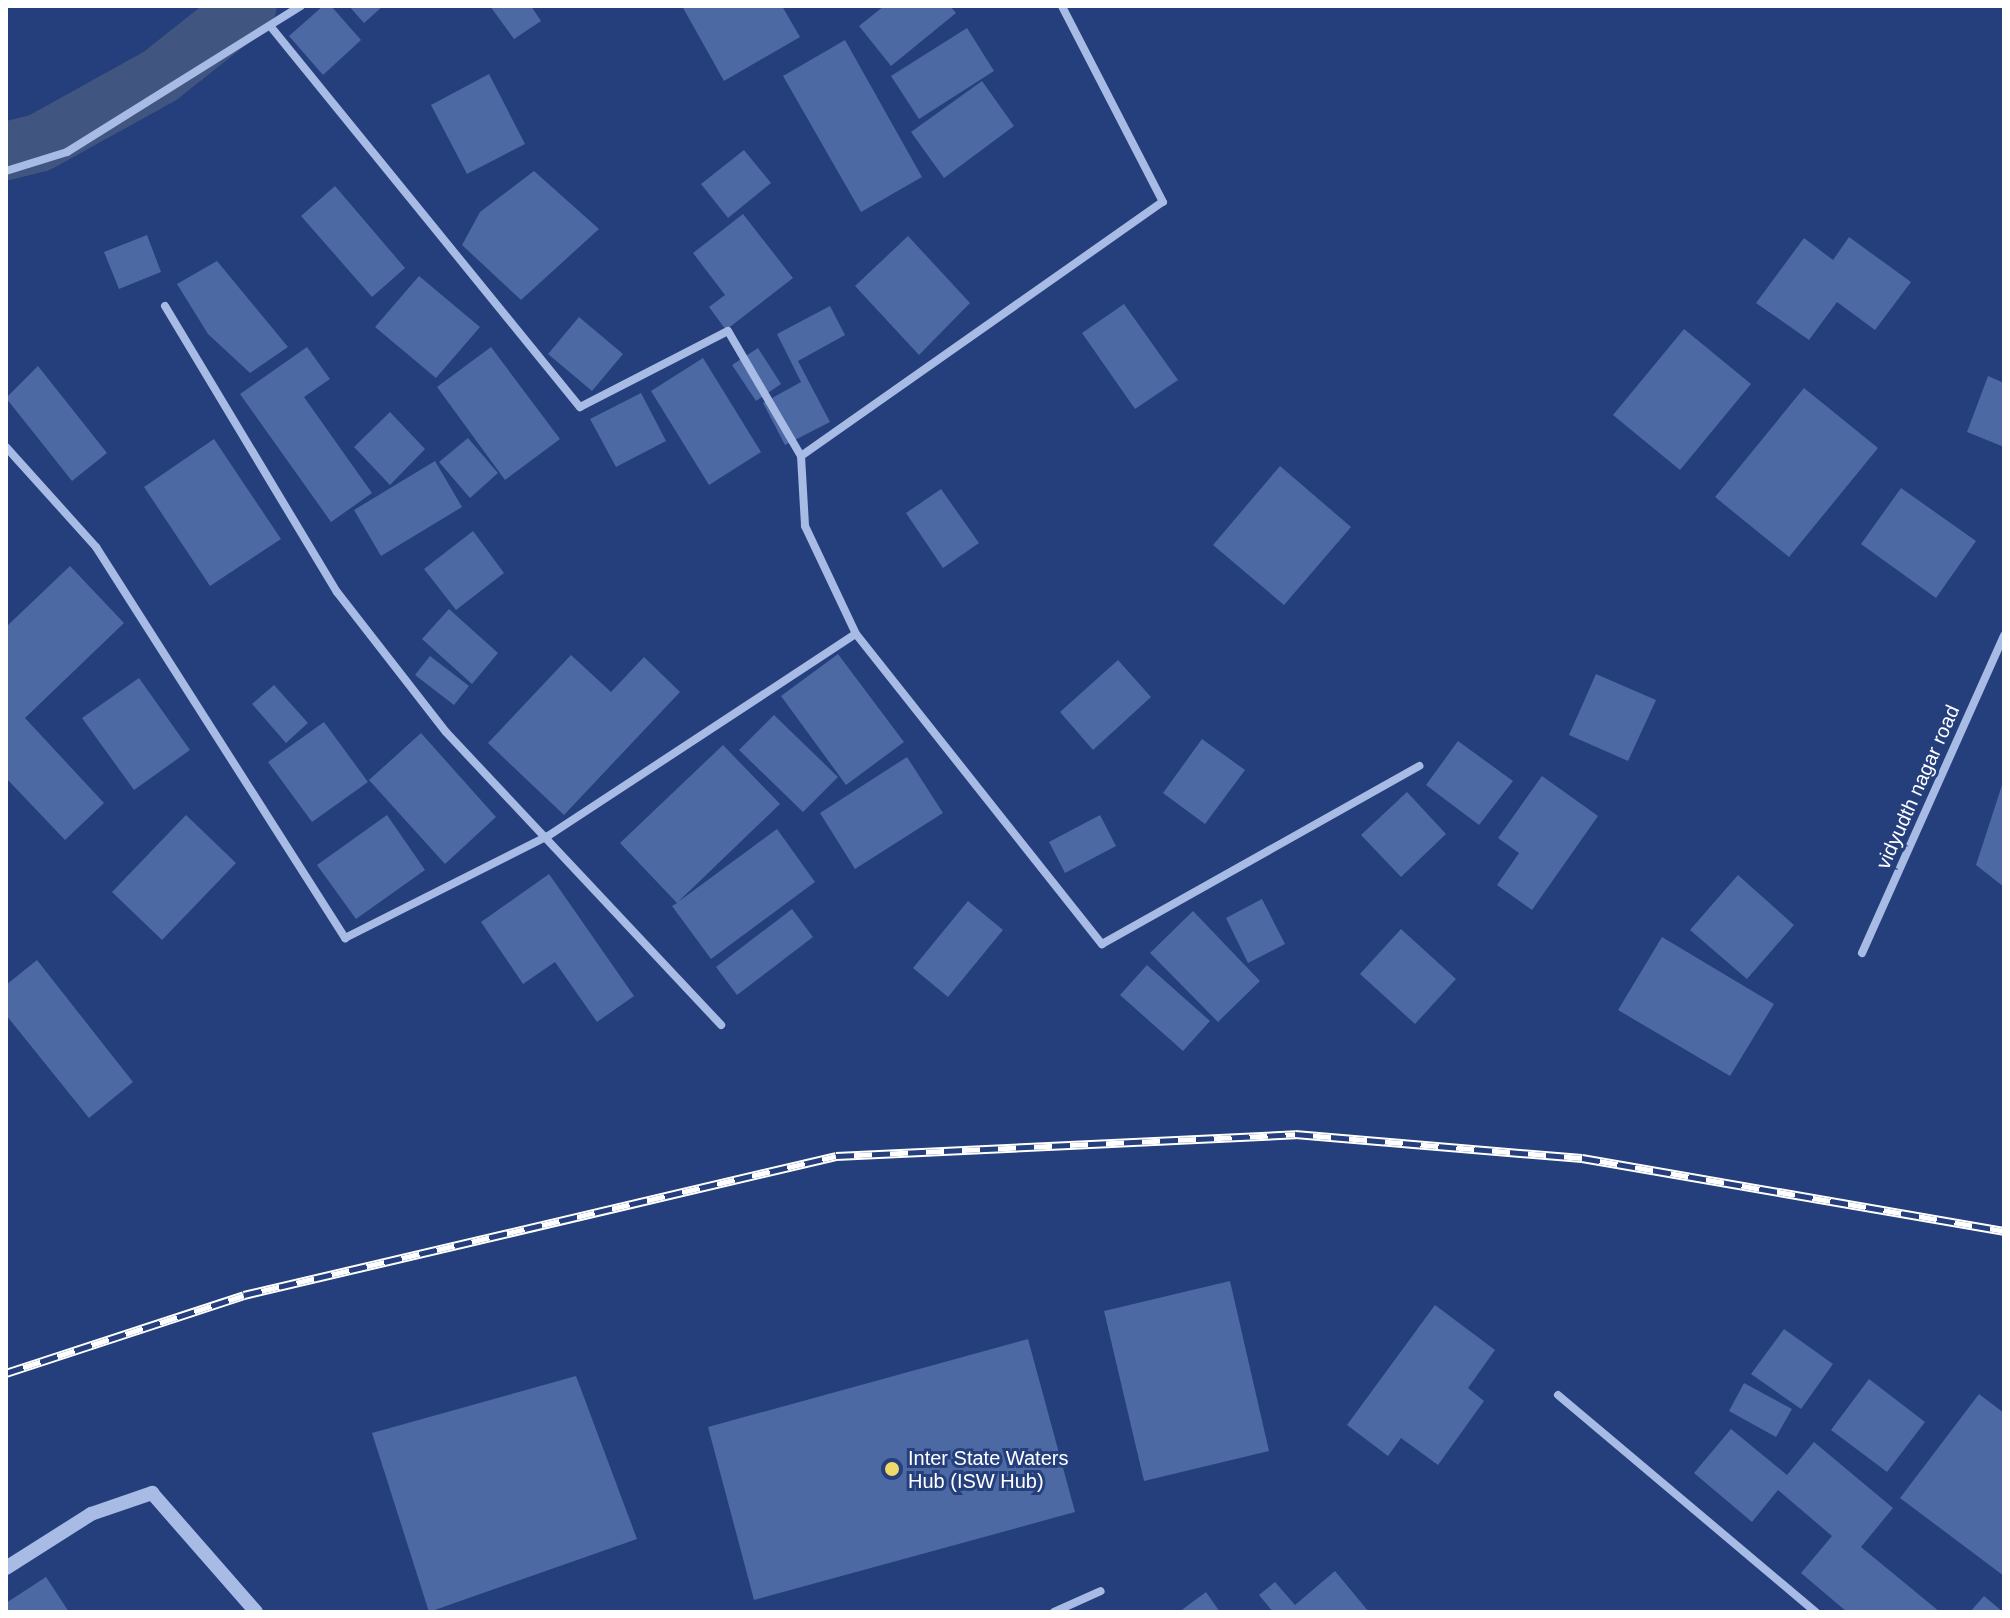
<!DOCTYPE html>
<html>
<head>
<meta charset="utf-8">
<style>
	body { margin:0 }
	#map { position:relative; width:2010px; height:1618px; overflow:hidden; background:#243f7b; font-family:Helvetica,sans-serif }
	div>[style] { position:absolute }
	.canal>* { height:58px; margin:-29px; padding:0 29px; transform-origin:29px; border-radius:29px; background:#415581 }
	.building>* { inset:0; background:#4c69a4 }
	.minor>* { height:8px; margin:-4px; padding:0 4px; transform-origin:4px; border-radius:4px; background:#a7bbe5 }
	.tertiary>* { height:14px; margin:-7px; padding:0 7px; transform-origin:7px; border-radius:7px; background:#a7bbe5 }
	.rail>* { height:9px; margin-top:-4.5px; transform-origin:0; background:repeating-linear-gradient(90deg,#243f7b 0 18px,#fff 0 36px); box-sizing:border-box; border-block:2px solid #fff }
	.dots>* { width:22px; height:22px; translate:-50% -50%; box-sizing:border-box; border:4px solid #243f7b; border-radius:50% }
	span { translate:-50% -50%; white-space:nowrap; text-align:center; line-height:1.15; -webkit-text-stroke:6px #243f7b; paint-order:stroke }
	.street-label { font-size:20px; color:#fff }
	.poi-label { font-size:20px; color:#fff }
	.left { translate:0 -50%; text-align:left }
	.frame { position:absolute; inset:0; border:8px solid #fff; pointer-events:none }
</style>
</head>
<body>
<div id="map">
	<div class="canal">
		<div style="left:6px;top:151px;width:34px;rotate:-14deg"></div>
		<div style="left:39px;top:143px;width:138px;rotate:-29deg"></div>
		<div style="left:160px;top:76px;width:112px;rotate:-38.5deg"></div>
	</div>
	<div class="building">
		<div style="clip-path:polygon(323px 6px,331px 6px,361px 40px,323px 75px,289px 36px)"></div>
		<div style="clip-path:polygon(349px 6px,383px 6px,364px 23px)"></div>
		<div style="clip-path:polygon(490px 6px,531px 6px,541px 21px,514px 39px)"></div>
		<div style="clip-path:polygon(682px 6px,782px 6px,800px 37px,724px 81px)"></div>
		<div style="clip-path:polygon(884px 6px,950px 6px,956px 13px,891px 66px,859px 26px)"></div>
		<div style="clip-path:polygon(967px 28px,994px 71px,919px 119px,891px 76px)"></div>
		<div style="clip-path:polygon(845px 40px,922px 177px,861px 212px,783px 76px)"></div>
		<div style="clip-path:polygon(489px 74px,525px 144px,467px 174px,431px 105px)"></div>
		<div style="clip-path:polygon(982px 81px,1014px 126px,944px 178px,911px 132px)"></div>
		<div style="clip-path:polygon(744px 150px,771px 183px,728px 218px,701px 184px)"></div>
		<div style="clip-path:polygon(534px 171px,599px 229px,521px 300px,462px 245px,480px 212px)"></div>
		<div style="clip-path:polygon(335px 186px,405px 268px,372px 297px,301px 216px)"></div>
		<div style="clip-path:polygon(743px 214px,793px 278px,726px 330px,709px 307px,725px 295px,693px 253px)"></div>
		<div style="clip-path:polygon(147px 235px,161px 272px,119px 289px,104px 252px)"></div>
		<div style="clip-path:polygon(908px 236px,970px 303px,919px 355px,855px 286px)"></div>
		<div style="clip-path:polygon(1849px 237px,1911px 282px,1875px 330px,1837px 302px,1809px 340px,1756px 303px,1804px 238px,1833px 260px)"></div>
		<div style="clip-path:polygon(217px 261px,288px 347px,250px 373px,208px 334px,177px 284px)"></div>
		<div style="clip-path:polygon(419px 276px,480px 327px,436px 378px,375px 327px)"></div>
		<div style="clip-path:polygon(1124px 304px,1178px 380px,1135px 409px,1082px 333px)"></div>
		<div style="clip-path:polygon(830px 306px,845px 335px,798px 361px,830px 422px,785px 445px,763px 403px,801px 382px,777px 334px)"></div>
		<div style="clip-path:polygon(579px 317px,623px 354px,592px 391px,548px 354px)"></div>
		<div style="clip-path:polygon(1684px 329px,1751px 384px,1680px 470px,1613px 415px)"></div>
		<div style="clip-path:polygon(307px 347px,330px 379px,304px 397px,372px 493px,331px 522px,240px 394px)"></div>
		<div style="clip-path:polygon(491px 347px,560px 439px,505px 480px,437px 387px)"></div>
		<div style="clip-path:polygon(758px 348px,781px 384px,756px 401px,732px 365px)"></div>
		<div style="clip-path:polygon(703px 358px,761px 452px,709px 485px,651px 391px)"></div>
		<div style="clip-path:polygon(38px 366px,107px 453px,72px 481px,6px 398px)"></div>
		<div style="clip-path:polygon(1988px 376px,2004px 383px,2004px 447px,1967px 432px)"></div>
		<div style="clip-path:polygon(1804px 388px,1878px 448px,1789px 557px,1715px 497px)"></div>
		<div style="clip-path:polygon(641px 393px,666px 441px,616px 467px,590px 419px)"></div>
		<div style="clip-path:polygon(390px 412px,425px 449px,390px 485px,354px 447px)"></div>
		<div style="clip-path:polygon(468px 438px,498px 473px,470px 498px,439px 462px)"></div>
		<div style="clip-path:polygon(214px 439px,281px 539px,210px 586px,144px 487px)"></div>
		<div style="clip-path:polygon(435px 461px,462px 507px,381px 556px,354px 510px)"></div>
		<div style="clip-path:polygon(1280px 466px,1351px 527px,1284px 605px,1213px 545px)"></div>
		<div style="clip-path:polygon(1901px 488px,1976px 541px,1936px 598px,1861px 544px)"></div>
		<div style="clip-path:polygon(941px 489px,979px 543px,943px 568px,906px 513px)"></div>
		<div style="clip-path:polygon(473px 531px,504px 573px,456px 610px,424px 569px)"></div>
		<div style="clip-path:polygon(70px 566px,124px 623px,25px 718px,104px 803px,65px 840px,6px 778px,6px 627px)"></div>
		<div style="clip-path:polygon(449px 609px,498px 653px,472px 684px,422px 639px)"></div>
		<div style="clip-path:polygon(838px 654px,904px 742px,846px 785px,781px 696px)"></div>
		<div style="clip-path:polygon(571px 655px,611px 692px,644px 657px,680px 692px,564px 815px,488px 743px)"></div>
		<div style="clip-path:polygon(430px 656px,469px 686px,454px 705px,415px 675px)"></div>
		<div style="clip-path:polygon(1118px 660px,1151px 697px,1093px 750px,1060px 712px)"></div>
		<div style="clip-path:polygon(1596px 674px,1656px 700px,1628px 761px,1569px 735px)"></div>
		<div style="clip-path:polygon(139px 678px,190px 750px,134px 790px,82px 718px)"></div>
		<div style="clip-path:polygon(274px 685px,308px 723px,286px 743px,252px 704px)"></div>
		<div style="clip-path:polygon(774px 715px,838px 777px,803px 812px,739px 750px)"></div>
		<div style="clip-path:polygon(324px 722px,368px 782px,312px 822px,268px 762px)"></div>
		<div style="clip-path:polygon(421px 733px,496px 817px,445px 864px,369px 780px)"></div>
		<div style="clip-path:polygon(1202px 739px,1245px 770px,1205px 824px,1163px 793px)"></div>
		<div style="clip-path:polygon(1458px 741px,1513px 781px,1479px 825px,1426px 785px)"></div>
		<div style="clip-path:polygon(723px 745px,780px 804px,678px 902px,777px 829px,815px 882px,711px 959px,672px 906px,677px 903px,620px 843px)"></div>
		<div style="clip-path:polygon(907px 757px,943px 813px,855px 869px,820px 813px)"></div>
		<div style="clip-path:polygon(1542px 776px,1598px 816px,1532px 910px,1497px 885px,1519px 853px,1498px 838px)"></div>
		<div style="clip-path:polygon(2003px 782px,2004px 782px,2004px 887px,1976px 865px)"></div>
		<div style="clip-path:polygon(1407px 792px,1446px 834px,1401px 877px,1361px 835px)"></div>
		<div style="clip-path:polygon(186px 815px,236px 863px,162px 940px,112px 892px)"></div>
		<div style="clip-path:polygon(387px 815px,425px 870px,356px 919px,317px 865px)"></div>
		<div style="clip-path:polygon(1100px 815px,1116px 846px,1065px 873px,1049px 842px)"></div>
		<div style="clip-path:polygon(549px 874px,634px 996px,597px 1022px,555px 962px,523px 984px,481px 922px)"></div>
		<div style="clip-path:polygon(1738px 875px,1794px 925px,1747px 979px,1690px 930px)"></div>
		<div style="clip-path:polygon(1262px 899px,1285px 944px,1248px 963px,1226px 918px)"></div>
		<div style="clip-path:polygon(968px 901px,1003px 930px,948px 997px,913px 968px)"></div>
		<div style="clip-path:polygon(792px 909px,813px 937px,737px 995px,716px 967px)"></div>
		<div style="clip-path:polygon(1193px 911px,1260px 981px,1218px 1022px,1150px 953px)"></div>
		<div style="clip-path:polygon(1401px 929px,1456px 979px,1415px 1024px,1360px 974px)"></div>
		<div style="clip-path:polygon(1662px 937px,1774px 1004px,1730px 1076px,1618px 1010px)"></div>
		<div style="clip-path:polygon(37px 960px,133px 1082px,89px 1118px,6px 1015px,6px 985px)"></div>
		<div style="clip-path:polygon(1147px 965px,1210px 1021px,1183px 1051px,1120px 995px)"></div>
		<div style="clip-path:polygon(1230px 1281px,1269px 1451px,1144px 1481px,1104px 1311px)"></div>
		<div style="clip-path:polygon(1435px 1305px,1495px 1350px,1468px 1388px,1484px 1401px,1438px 1465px,1401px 1438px,1388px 1456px,1347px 1425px)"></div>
		<div style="clip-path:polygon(1784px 1329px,1833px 1364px,1801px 1409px,1751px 1374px)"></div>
		<div style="clip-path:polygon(1028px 1339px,1075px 1512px,754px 1600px,708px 1427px)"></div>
		<div style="clip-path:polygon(576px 1376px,637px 1539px,429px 1612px,372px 1433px)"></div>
		<div style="clip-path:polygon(1869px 1379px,1925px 1422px,1887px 1472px,1831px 1430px)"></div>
		<div style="clip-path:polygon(1744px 1383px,1792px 1409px,1776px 1437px,1729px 1411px)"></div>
		<div style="clip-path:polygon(1979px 1394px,2004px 1413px,2004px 1576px,1900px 1498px)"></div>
		<div style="clip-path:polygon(1731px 1429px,1787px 1475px,1814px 1442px,1893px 1508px,1861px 1547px,1940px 1612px,1847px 1612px,1801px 1573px,1832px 1536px,1778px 1490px,1752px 1522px,1694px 1473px)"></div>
		<div style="clip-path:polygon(1335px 1571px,1369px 1612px,1273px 1612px,1259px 1595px,1275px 1582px,1295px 1605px)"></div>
		<div style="clip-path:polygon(46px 1577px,69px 1612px,6px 1612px,6px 1603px)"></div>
		<div style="clip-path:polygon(1206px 1592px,1220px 1612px,1179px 1612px)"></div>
		<div style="clip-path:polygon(1984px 1596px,2003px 1612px,1970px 1612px)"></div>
	</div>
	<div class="minor">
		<div style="left:271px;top:27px;width:490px;rotate:50.9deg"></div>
		<div style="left:580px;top:407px;width:166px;rotate:-27.2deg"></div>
		<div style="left:728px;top:331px;width:145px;rotate:59.7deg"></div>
		<div style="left:801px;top:456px;width:442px;rotate:-35.1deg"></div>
		<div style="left:1163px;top:202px;width:220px;rotate:-117.3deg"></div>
		<div style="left:6px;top:171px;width:64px;rotate:-17.3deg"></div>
		<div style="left:67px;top:152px;width:276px;rotate:-32deg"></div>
		<div style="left:165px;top:306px;width:334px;rotate:59deg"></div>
		<div style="left:337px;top:592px;width:177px;rotate:52.1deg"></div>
		<div style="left:446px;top:732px;width:402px;rotate:46.8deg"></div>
		<div style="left:6px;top:447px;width:135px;rotate:48deg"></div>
		<div style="left:96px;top:547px;width:464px;rotate:57.5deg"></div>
		<div style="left:345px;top:938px;width:227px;rotate:-26.7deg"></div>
		<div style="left:548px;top:836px;width:368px;rotate:-33.3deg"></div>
		<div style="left:856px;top:634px;width:396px;rotate:51.6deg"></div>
		<div style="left:1102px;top:944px;width:364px;rotate:-29.3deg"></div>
		<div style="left:801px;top:456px;width:70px;rotate:86.7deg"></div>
		<div style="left:805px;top:526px;width:119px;rotate:64.7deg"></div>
		<div style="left:1862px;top:953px;width:348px;rotate:-65.9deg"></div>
		<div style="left:1558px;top:1395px;width:337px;rotate:40.1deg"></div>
		<div style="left:1054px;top:1612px;width:51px;rotate:-24.1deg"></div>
	</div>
	<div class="tertiary">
		<div style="left:6px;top:1568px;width:101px;rotate:-32.4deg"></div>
		<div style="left:91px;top:1514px;width:65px;rotate:-19deg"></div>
		<div style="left:152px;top:1493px;width:158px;rotate:48.8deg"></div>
	</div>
	<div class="rail">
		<div style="left:6px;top:1373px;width:250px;rotate:-18.1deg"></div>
		<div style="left:244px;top:1295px;width:608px;rotate:-13.21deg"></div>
		<div style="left:836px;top:1156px;width:460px;rotate:-2.7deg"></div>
		<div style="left:1295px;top:1134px;width:288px;rotate:4.8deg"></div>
		<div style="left:1582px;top:1158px;width:428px;rotate:9.8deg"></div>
	</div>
	<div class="dots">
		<div style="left:892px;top:1469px;background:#efd96b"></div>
	</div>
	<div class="street-label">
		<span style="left:1918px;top:787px;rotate:-66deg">vidyudth nagar road</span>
	</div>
	<div class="poi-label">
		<span class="left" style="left:908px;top:1470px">Inter State Waters<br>Hub (ISW Hub)</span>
	</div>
	<div class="frame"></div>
</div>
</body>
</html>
